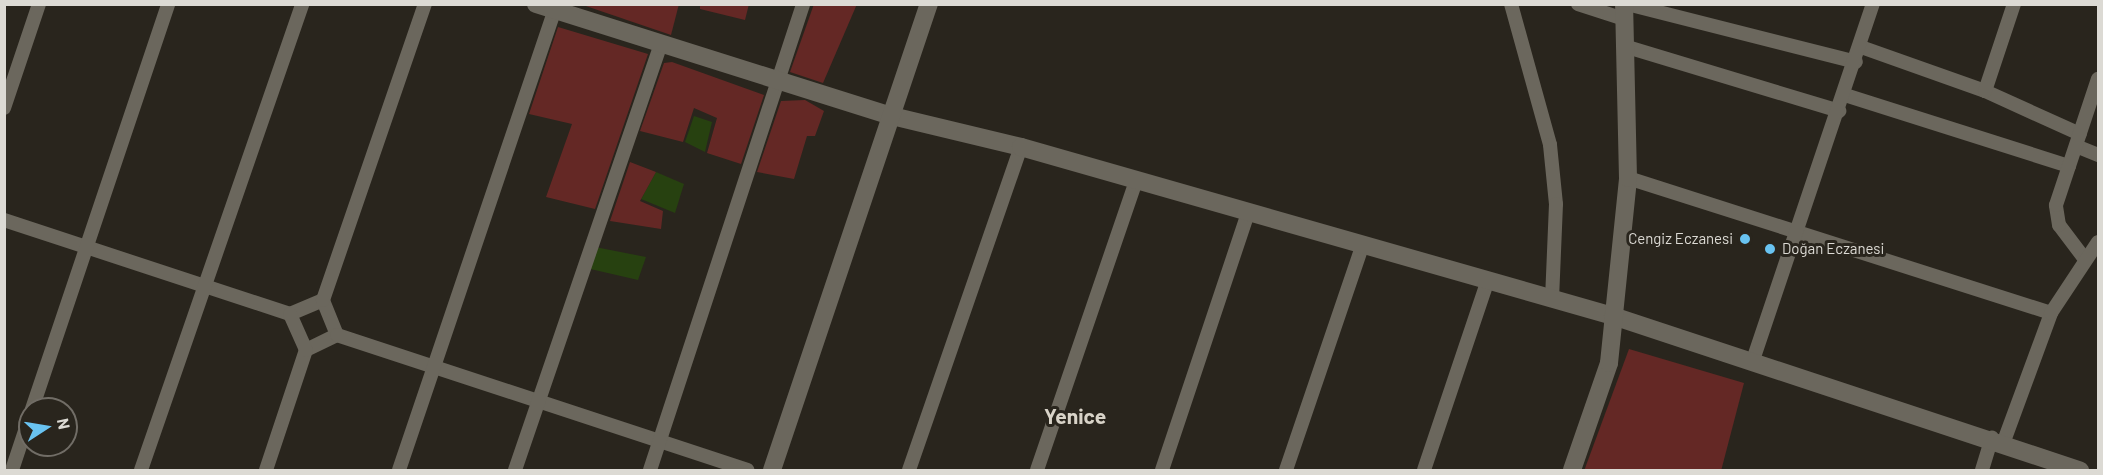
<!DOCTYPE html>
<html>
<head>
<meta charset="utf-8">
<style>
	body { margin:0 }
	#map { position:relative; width:2103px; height:475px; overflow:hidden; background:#29251d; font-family:Barlow,sans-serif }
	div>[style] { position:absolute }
	.green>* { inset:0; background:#274110 }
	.building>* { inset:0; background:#642825 }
	.street>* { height:14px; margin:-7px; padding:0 7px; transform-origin:7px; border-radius:7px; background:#6b675d }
	.secondary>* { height:18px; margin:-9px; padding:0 9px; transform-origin:9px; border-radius:9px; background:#6b675d }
	.dots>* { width:16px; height:16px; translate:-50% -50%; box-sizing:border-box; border:3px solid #29251d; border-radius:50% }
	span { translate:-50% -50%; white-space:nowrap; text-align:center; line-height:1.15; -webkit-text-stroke:6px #29251d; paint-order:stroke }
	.poi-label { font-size:15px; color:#dcdad4 }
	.right { translate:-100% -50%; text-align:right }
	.left { translate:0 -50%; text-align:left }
	.district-label { font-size:21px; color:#d8d3c8; font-weight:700 }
	.frame { position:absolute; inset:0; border:6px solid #dcdad4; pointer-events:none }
	.north { position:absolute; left:18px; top:397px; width:60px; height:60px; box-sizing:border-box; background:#29251d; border:2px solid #716d66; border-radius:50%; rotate:78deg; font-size:16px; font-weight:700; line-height:24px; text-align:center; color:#dcdad4 }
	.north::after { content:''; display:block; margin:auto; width:21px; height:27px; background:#69c3f1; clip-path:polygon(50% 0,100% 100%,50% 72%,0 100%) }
</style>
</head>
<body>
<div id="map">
	<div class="green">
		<div style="clip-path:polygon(694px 116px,712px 122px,705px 152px,685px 142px)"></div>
		<div style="clip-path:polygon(656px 172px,684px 184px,675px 213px,641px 199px)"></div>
		<div style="clip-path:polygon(595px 247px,646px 257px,638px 280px,586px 268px)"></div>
	</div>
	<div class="building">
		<div style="clip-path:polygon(580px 4px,679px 4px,671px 35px)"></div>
		<div style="clip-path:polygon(700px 4px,749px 4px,745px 20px,700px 9px)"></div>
		<div style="clip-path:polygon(814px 4px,857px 4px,823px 83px,790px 72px)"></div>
		<div style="clip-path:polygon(558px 27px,648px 54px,595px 209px,546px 197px,572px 124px,529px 114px)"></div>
		<div style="clip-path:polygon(672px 62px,764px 95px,741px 164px,707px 153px,717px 118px,694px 108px,683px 142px,640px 131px,664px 63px)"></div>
		<div style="clip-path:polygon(805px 100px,824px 111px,815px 136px,807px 136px,794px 179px,757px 172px,781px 101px)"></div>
		<div style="clip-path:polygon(630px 162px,656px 172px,640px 201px,663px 211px,661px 229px,610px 221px)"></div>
		<div style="clip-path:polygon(1629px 349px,1744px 383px,1721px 471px,1584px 471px)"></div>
	</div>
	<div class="street">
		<div style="left:1511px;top:4px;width:146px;rotate:74.5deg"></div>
		<div style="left:1550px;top:145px;width:59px;rotate:84.2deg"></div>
		<div style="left:1556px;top:204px;width:96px;rotate:92.4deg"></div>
		<div style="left:1578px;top:4px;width:48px;rotate:18.1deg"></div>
		<div style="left:1627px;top:4px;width:236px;rotate:14.2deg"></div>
		<div style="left:1624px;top:46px;width:225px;rotate:16.8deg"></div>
		<div style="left:1861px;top:47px;width:132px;rotate:19.5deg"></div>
		<div style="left:1985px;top:91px;width:104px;rotate:24.4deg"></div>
		<div style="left:1985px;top:91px;width:92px;rotate:-71.6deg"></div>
		<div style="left:1845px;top:95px;width:235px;rotate:17.6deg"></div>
		<div style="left:4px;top:108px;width:110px;rotate:-71.4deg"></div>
		<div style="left:2076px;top:146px;width:24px;rotate:22deg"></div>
		<div style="left:1628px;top:178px;width:444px;rotate:17.7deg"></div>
		<div style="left:4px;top:220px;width:301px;rotate:18.2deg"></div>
		<div style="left:290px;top:314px;width:36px;rotate:-23deg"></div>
		<div style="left:2084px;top:258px;width:41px;rotate:-127.1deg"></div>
		<div style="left:2059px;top:225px;width:20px;rotate:-99deg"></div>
		<div style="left:2056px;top:205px;width:133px;rotate:-71.6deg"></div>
		<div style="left:337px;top:335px;width:38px;rotate:-112deg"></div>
		<div style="left:323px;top:300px;width:313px;rotate:-71deg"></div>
		<div style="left:306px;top:350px;width:34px;rotate:-26deg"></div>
		<div style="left:337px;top:335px;width:432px;rotate:18.2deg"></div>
		<div style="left:1753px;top:360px;width:376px;rotate:-71.4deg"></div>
		<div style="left:32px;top:409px;width:427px;rotate:-71.4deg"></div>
		<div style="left:2004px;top:441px;width:136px;rotate:-69.8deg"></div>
		<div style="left:2051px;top:313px;width:85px;rotate:-56.5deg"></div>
		<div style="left:12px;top:470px;width:57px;rotate:-71.6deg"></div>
		<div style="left:141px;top:470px;width:493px;rotate:-70.9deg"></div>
		<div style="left:266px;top:470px;width:126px;rotate:-71.6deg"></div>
		<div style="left:306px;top:350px;width:39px;rotate:-114deg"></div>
		<div style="left:399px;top:470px;width:484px;rotate:-71.3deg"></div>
		<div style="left:515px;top:470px;width:448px;rotate:-71.1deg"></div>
		<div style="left:650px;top:470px;width:490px;rotate:-71.8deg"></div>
		<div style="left:909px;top:470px;width:342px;rotate:-70.9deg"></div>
		<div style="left:1037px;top:470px;width:305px;rotate:-71.1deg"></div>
		<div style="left:1162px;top:470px;width:271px;rotate:-71.5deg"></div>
		<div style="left:1286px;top:470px;width:236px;rotate:-71.2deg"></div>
		<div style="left:1424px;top:470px;width:197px;rotate:-71.4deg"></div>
		<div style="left:1982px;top:470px;width:34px;rotate:-73deg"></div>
	</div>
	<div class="secondary">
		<div style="left:536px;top:4px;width:373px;rotate:17.5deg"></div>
		<div style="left:892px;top:116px;width:133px;rotate:13.5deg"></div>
		<div style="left:1021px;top:147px;width:616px;rotate:15.93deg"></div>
		<div style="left:1613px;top:316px;width:492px;rotate:18.3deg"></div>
		<div style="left:772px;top:470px;width:492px;rotate:-71.4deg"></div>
		<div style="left:1572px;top:470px;width:113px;rotate:-70.9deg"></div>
		<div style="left:1609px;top:363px;width:186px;rotate:-84.1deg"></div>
		<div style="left:1628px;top:178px;width:174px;rotate:-91.3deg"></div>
	</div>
	<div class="dots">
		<div style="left:1745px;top:239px;background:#69c3f1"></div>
		<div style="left:1770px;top:249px;background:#69c3f1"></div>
	</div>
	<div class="poi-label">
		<span class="right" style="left:1733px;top:239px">Cengiz Eczanesi</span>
		<span class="left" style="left:1782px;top:249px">Doğan Eczanesi</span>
	</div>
	<div class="district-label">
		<span style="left:1075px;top:416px">Yenice</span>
	</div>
	<div class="frame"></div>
	<div class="north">N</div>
</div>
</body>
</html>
